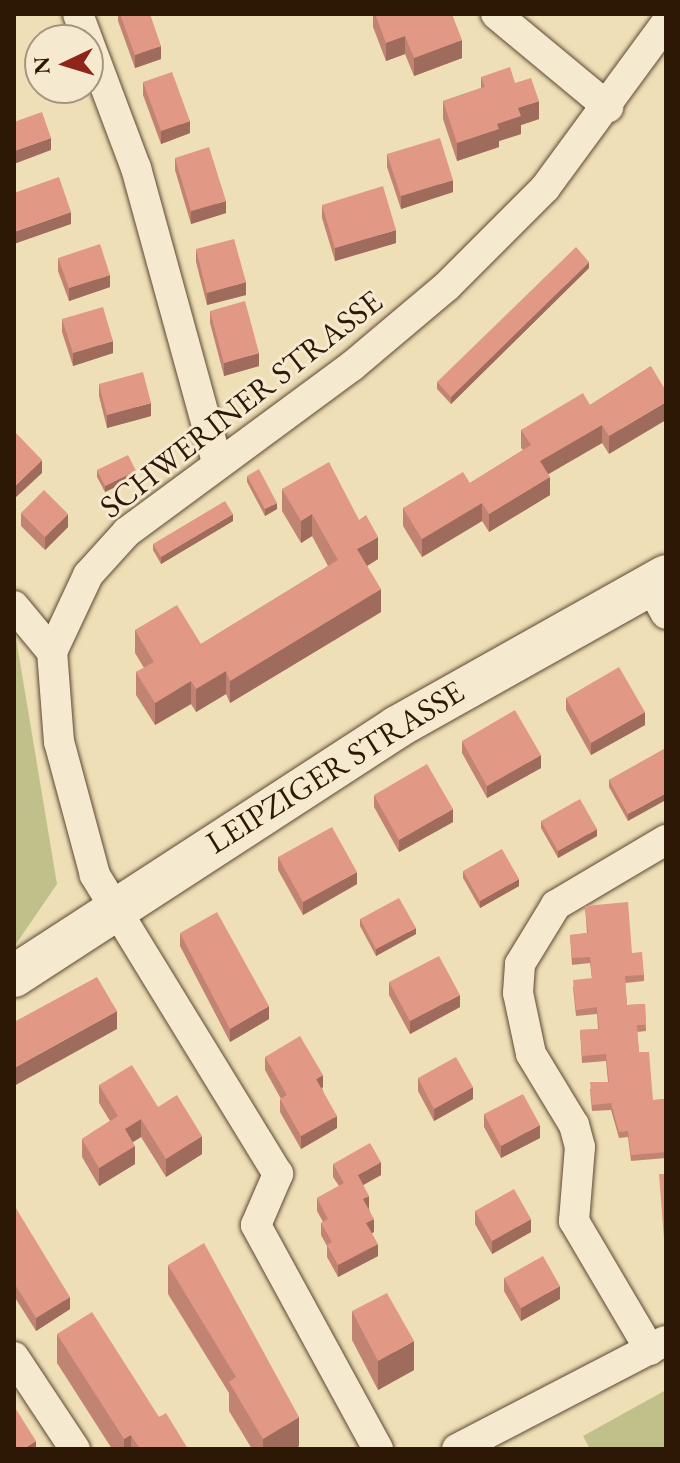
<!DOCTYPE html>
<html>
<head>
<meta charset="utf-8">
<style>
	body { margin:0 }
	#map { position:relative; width:680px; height:1463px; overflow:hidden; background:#efdfb7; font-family:"EB Garamond",serif }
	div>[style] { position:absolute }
	.green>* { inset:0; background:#c0c08a }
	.roads { filter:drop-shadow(0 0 2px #5e4932) drop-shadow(0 0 2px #5e4932) }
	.minor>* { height:30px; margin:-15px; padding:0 15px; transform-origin:15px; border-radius:15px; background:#f5ead0 }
	.secondary>* { height:42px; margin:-21px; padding:0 21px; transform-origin:21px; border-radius:21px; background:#f5ead0 }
	.wall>* { inset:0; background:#c28472 }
	.shaded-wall>* { inset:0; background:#9e6b5d }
	.building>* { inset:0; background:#e19985 }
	span { translate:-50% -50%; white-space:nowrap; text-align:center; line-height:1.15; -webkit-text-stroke:6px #f5ead0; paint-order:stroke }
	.street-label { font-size:32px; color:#2d1705 }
	.frame { position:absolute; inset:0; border:16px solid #2d1705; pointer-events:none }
	.north { position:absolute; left:24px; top:24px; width:80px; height:80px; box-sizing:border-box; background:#f5ead0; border:2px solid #a5967f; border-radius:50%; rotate:266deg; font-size:22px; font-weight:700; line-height:32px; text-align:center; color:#2d1705 }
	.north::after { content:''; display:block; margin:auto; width:28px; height:36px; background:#8f2418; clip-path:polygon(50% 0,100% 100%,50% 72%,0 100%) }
</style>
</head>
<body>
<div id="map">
	<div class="green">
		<div style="clip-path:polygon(14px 626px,57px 884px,16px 944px,14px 940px)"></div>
		<div style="clip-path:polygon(666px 1390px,666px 1449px,590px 1449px,583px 1436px)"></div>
	</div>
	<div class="roads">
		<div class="minor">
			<div style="left:78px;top:14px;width:165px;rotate:69.4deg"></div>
			<div style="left:136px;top:168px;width:306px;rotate:74.6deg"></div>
			<div style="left:496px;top:14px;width:146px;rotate:39.7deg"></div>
			<div style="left:650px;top:585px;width:33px;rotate:61deg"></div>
			<div style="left:14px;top:606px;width:60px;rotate:50.4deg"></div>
			<div style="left:650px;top:1350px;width:150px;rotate:-120.5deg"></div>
			<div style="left:574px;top:1221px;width:74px;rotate:-85.4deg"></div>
			<div style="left:580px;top:1147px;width:23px;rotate:-105deg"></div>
			<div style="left:574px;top:1125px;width:83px;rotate:-121.2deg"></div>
			<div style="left:531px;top:1054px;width:62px;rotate:-102deg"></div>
			<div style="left:518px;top:993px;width:29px;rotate:-86deg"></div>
			<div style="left:520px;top:964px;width:69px;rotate:-58.6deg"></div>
			<div style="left:556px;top:905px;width:128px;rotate:-30.6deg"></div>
			<div style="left:14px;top:1357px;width:110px;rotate:56.5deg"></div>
			<div style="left:378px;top:1449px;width:255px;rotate:-118.6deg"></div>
			<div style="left:256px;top:1225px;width:56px;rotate:-66.7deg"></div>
			<div style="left:278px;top:1174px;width:351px;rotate:-121.5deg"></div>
			<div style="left:95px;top:875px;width:138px;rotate:-105.1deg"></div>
			<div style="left:59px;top:742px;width:90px;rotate:-94.4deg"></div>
			<div style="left:52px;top:652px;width:85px;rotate:-64.9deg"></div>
			<div style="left:88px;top:575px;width:58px;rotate:-47.8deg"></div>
			<div style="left:127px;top:532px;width:280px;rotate:-36.4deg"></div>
			<div style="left:352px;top:366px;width:124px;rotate:-40.1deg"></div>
			<div style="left:447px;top:286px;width:139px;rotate:-45deg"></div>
			<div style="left:545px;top:188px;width:205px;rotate:-53.7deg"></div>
			<div style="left:457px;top:1449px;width:234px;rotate:-27.4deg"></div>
		</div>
		<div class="secondary">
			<div style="left:14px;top:976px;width:457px;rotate:-33deg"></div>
			<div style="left:397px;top:727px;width:308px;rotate:-29.3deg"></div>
		</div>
	</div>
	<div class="wall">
		<div style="clip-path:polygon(118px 14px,150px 14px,161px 59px,135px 68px,118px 21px)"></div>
		<div style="clip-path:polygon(373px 14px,452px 14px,462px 58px,414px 76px,405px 54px,386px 61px,373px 27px)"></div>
		<div style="clip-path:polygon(481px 77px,515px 83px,539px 119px,521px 125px,521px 134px,499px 141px,499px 147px,457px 161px,443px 119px,443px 101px,481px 88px)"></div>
		<div style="clip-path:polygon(143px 82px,190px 133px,161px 144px,143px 95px)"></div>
		<div style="clip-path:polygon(387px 154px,453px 192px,401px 209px,387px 167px)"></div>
		<div style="clip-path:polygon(175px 158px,226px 213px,191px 224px,175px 170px)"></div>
		<div style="clip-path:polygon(322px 205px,396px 243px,335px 261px,322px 218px)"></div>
		<div style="clip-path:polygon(196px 249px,246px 295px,207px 305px,196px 262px)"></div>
		<div style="clip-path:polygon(58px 258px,110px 287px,69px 301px,58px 271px)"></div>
		<div style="clip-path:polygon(589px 268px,451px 404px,437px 389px,437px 382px)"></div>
		<div style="clip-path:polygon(210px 311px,259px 366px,224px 376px,210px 323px)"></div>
		<div style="clip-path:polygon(62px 319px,113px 353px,73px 366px,62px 332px)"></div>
		<div style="clip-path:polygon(651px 366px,609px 454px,602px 443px,548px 474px,550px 495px,489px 532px,482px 521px,422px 557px,403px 526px,403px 508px,470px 483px,523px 450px,521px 448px,521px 430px,590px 405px)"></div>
		<div style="clip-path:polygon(99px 384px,151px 416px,107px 428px,99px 396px)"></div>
		<div style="clip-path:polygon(97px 470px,136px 477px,105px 492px,97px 477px)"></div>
		<div style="clip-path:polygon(247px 476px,277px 509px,265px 516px,247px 482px)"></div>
		<div style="clip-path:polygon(282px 489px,378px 559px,367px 566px,381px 612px,230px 703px,226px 694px,196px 712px,191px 704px,155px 725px,136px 695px,136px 672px,144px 668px,135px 653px,135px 630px,201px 644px,328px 566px,312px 536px,301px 543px,282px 511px)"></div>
		<div style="clip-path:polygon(21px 513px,68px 527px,45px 550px,21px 526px)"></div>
		<div style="clip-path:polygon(233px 521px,161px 564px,153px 550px,153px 544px)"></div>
		<div style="clip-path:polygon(566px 698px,645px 725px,591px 755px,566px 710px)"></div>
		<div style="clip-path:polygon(462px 741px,541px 768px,487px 798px,462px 753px)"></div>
		<div style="clip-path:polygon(666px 748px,628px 821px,609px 787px,609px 780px)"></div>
		<div style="clip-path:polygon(374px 795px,453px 822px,399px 852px,374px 807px)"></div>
		<div style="clip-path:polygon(541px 821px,597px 836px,558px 858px,541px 828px)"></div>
		<div style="clip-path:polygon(278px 857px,357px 884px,303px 915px,278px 870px)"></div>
		<div style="clip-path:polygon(463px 871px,519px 886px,480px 908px,463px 878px)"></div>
		<div style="clip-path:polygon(585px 906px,632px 953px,644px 975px,644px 981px,625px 983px,627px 1005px,645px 1004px,646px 1031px,637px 1032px,639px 1052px,653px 1100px,666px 1099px,666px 1158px,631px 1161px,628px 1137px,619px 1138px,611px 1110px,592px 1111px,590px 1089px,608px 1082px,606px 1061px,582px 1063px,580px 1030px,598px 1029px,597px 1014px,576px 1016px,573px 987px,592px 979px,590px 963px,572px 965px,570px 935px,587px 933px)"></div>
		<div style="clip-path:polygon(360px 919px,416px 934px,376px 956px,360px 926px)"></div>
		<div style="clip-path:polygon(180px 933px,269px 1019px,230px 1042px,180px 946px)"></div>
		<div style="clip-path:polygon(389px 982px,460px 1007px,410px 1034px,389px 995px)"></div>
		<div style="clip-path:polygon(265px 1057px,323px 1087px,322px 1088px,337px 1128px,301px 1149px,280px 1112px,280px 1099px,281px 1099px,265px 1070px)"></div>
		<div style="clip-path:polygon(418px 1078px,473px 1099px,434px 1121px,418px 1091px)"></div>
		<div style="clip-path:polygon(99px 1085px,158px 1107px,202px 1154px,166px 1177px,141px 1137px,133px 1142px,135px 1164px,99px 1186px,82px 1157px,82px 1139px,110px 1121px,99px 1103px)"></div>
		<div style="clip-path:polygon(484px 1114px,540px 1138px,501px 1158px,484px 1127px)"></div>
		<div style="clip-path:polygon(333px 1164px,381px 1175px,363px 1185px,369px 1208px,374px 1232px,372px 1233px,378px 1256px,338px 1277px,327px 1257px,327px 1246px,321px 1235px,321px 1223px,323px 1222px,317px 1211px,317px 1198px,339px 1186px,333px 1177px)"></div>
		<div style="clip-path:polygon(14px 1205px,70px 1309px,36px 1331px,14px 1296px)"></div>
		<div style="clip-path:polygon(475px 1211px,531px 1232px,492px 1254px,475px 1224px)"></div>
		<div style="clip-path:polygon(168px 1265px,299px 1446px,294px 1449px,252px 1449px,229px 1411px,229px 1393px,168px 1294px)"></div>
		<div style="clip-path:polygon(504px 1278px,560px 1299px,521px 1321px,504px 1291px)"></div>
		<div style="clip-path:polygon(352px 1311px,414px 1370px,378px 1390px,352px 1340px)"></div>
		<div style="clip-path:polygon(57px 1334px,159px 1417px,188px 1449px,112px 1449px,57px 1363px)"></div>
	</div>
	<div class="shaded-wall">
		<div style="clip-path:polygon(405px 36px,405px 54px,386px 61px,386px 43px)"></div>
		<div style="clip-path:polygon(462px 40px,462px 58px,414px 76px,414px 58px)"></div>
		<div style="clip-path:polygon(161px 46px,161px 59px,135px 68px,135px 55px)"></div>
		<div style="clip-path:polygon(539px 101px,539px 119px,521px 125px,521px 134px,499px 141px,499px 147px,457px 161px,457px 143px,518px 108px)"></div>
		<div style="clip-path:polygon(190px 121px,190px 133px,161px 144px,161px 131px)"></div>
		<div style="clip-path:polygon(51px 138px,51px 150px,14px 164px,14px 151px)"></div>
		<div style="clip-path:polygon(453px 180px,453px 192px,401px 209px,401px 196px)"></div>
		<div style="clip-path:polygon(226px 201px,226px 213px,191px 224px,191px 211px)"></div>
		<div style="clip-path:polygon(71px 212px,71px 224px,14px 244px,14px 232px)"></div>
		<div style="clip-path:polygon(396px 230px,396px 243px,335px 261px,335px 248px)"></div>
		<div style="clip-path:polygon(589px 262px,589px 268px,451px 404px,451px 397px)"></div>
		<div style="clip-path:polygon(110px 275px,110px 287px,69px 301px,69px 288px)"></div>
		<div style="clip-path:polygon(246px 282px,246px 295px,207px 305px,207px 293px)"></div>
		<div style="clip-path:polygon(113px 341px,113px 353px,73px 366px,73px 353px)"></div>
		<div style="clip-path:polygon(259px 353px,259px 366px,224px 376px,224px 363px)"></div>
		<div style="clip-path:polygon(666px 402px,666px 420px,609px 454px,609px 436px)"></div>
		<div style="clip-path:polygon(151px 403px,151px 416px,107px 428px,107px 415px)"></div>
		<div style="clip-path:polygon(602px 425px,602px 443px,540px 479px,540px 461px)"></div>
		<div style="clip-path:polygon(42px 460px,42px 473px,14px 499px,14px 487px)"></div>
		<div style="clip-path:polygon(136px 471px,136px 477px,105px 492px,105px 486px)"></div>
		<div style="clip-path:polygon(550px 477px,550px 495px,489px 532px,489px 514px)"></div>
		<div style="clip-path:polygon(277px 503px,277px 509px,265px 516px,265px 509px)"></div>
		<div style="clip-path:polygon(482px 503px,482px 521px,422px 557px,422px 539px)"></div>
		<div style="clip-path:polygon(68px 514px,68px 527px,45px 550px,45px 537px)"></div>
		<div style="clip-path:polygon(233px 514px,233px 521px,161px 564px,161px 557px)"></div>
		<div style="clip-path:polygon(312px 514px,312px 536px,301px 543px,301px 521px)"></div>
		<div style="clip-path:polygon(378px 537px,378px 559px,357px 572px,357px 549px)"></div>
		<div style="clip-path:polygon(381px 589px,381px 612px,230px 703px,230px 681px)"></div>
		<div style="clip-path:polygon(226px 671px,226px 694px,196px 712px,196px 689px)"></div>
		<div style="clip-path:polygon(191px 681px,191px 704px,155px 725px,155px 703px)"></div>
		<div style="clip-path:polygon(645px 712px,645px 725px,591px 755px,591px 743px)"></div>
		<div style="clip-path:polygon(541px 755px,541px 768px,487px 798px,487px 786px)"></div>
		<div style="clip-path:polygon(666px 793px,666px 800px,628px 821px,628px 814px)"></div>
		<div style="clip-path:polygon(453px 809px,453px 822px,399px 852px,399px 840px)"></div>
		<div style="clip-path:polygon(597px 829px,597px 836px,558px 858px,558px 851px)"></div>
		<div style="clip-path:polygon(357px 872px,357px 884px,303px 915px,303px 902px)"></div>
		<div style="clip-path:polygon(519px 879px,519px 886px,480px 908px,480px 901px)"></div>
		<div style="clip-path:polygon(416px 928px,416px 934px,376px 956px,376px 949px)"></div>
		<div style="clip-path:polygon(460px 995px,460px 1007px,410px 1034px,410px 1021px)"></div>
		<div style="clip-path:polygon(269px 1006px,269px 1019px,230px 1042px,230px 1029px)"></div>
		<div style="clip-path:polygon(117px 1011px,117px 1029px,14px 1086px,14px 1068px)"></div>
		<div style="clip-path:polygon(323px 1075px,323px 1087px,316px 1091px,316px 1079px)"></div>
		<div style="clip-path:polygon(473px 1087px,473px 1099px,434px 1121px,434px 1109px)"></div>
		<div style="clip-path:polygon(337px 1116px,337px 1128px,301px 1149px,301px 1136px)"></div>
		<div style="clip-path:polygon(141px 1119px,141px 1137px,125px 1147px,125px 1129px)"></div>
		<div style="clip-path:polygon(540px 1125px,540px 1138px,501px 1158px,501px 1146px)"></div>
		<div style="clip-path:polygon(202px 1136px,202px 1154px,166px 1177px,166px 1159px)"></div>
		<div style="clip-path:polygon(135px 1146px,135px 1164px,99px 1186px,99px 1168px)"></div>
		<div style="clip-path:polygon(381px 1162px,381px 1175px,358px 1188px,358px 1175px)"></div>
		<div style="clip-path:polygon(369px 1196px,369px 1208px,363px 1212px,363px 1199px)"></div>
		<div style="clip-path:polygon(374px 1219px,374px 1232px,366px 1236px,366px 1223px)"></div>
		<div style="clip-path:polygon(531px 1219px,531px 1232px,492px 1254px,492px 1241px)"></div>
		<div style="clip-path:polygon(378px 1244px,378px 1256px,338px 1277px,338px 1265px)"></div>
		<div style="clip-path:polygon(560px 1286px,560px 1299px,521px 1321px,521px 1308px)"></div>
		<div style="clip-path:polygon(70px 1297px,70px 1309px,36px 1331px,36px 1318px)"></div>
		<div style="clip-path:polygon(414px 1341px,414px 1370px,378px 1390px,378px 1361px)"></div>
		<div style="clip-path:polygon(299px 1417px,299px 1446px,294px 1449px,263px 1449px,263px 1439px)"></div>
		<div style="clip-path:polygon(131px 1435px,131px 1449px,124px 1449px,124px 1439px)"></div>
		<div style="clip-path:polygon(36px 1441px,36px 1449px,23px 1449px)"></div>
	</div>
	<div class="building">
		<div style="clip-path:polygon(120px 14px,150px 14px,161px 46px,135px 55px)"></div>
		<div style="clip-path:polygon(375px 14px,452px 14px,462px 40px,414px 58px,405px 36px,386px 43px)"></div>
		<div style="clip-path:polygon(510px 67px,515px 83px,531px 78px,539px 101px,518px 108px,521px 116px,497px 124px,499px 129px,457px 143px,443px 101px,485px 87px,481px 77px)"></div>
		<div style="clip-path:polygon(172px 72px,190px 121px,161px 131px,143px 82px)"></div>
		<div style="clip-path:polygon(42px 112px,51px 138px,14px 151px,14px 122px)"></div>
		<div style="clip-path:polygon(440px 138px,453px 180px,401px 196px,387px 154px)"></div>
		<div style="clip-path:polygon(209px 147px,226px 201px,191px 211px,175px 158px)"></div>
		<div style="clip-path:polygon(59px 177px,71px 212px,14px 232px,14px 193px)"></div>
		<div style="clip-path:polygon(383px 186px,396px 230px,335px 248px,322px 205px)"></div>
		<div style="clip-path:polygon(234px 239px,246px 282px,207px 293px,196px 249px)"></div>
		<div style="clip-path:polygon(100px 244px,110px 275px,69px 288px,58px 258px)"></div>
		<div style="clip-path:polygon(576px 247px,589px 262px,451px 397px,437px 382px)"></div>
		<div style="clip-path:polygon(245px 301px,259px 353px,224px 363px,210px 311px)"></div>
		<div style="clip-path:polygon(103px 307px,113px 341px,73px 353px,62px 319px)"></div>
		<div style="clip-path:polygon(651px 366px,666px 391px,666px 402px,609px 436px,602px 425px,540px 461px,550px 477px,489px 514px,482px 503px,422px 539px,403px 508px,463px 472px,470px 483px,531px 445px,521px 430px,583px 393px,590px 405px)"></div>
		<div style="clip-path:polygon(143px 372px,151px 403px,107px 415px,99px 384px)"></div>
		<div style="clip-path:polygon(14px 431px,42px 460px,14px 487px)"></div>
		<div style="clip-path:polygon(128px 455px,136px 471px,105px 486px,97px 470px)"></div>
		<div style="clip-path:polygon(329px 462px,359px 520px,366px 515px,378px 537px,357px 549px,381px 589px,230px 681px,226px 671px,196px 689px,191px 681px,155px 703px,136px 672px,154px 662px,135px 630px,177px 605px,201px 644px,338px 560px,312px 514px,301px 521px,282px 489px)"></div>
		<div style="clip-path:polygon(259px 469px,277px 503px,265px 509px,247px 476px)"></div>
		<div style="clip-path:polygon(44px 490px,68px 514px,45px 537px,21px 513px)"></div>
		<div style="clip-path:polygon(225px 501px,233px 514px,161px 557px,153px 544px)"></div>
		<div style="clip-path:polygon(619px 667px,645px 712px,591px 743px,566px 698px)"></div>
		<div style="clip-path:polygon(515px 710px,541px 755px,487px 786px,462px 741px)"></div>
		<div style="clip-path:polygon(666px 748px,666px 793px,628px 814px,609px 780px)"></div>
		<div style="clip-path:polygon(427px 764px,453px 809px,399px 840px,374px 795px)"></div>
		<div style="clip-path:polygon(580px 799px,597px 829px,558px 851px,541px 821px)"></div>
		<div style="clip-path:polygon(332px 827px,357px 872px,303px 902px,278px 857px)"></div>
		<div style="clip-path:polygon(502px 849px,519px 879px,480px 901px,463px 871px)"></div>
		<div style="clip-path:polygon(399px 898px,416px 928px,376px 949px,360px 919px)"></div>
		<div style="clip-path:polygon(628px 902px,632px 953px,642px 952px,644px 975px,625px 976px,627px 1005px,645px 1004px,646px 1025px,637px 1025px,639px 1052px,649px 1052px,653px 1100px,666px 1099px,666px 1152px,631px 1155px,628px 1131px,619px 1132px,611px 1103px,592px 1105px,590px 1082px,609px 1082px,606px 1054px,582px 1056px,580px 1030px,599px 1029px,597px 1007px,576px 1010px,573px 980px,592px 978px,590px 957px,572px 958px,570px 935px,588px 933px,585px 906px)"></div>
		<div style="clip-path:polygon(217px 912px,269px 1006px,230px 1029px,180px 933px)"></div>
		<div style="clip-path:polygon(439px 956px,460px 995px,410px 1021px,389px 982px)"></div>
		<div style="clip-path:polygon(97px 977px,117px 1011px,14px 1068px,14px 1022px)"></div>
		<div style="clip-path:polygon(300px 1036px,323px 1075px,316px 1079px,337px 1116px,301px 1136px,280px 1099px,287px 1095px,265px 1057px)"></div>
		<div style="clip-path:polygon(456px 1057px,473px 1087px,434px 1109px,418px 1078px)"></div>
		<div style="clip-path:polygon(132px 1065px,158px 1107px,177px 1095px,202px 1136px,166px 1159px,141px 1119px,125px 1129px,135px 1146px,99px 1168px,82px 1139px,118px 1116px,99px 1085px)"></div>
		<div style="clip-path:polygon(523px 1094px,540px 1125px,501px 1146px,484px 1114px)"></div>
		<div style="clip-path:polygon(370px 1143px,381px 1162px,358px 1175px,369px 1196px,363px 1199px,374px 1219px,366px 1223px,378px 1244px,338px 1265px,327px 1245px,332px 1242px,321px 1223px,328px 1219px,317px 1198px,344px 1183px,333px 1164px)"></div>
		<div style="clip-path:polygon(659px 1174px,666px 1174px,665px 1252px)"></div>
		<div style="clip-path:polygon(514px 1189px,531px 1219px,492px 1241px,475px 1211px)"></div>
		<div style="clip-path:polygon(14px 1205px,70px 1297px,36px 1318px,14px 1283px)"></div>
		<div style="clip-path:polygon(204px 1243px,299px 1417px,263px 1439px,229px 1382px,236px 1377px,168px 1265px)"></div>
		<div style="clip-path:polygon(543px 1256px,560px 1286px,521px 1308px,504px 1278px)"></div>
		<div style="clip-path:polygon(387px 1293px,414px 1341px,378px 1361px,352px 1311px)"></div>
		<div style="clip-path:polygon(92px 1312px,159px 1417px,166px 1413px,188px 1449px,140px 1449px,131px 1435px,124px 1439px,57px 1334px)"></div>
		<div style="clip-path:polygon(14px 1406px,36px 1441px,23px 1449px,14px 1449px)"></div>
	</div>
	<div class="street-label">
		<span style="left:241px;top:404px;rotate:-38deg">SCHWERINER STRASSE</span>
		<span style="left:335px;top:767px;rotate:-32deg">LEIPZIGER STRASSE</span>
	</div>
	<div class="frame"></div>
	<div class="north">N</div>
</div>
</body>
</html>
